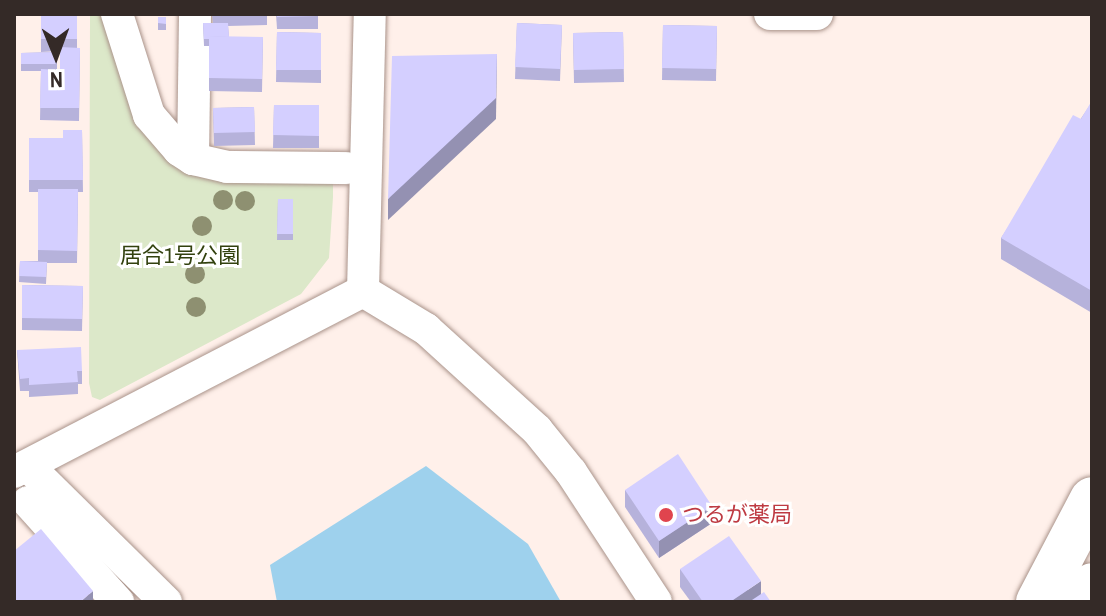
<!DOCTYPE html>
<html>
<head>
<meta charset="utf-8">
<style>
	body { margin:0 }
	#map { position:relative; width:1106px; height:616px; overflow:hidden; background:#fff0ea; font-family:"Archivo Narrow","Noto Sans JP",sans-serif }
	div>[style] { position:absolute }
	.green>* { inset:0; background:#dce8c9 }
	.water>* { inset:0; background:#9ed1ed }
	.roads { filter:drop-shadow(0 0 2px #aa938a) drop-shadow(0 0 2px #aa938a) }
	.minor>* { height:32px; margin:-16px; padding:0 16px; transform-origin:16px; border-radius:16px; background:#fff }
	.highway>* { height:44px; margin:-22px; padding:0 22px; transform-origin:22px; border-radius:22px; background:#fff }
	.trees>* { width:20px; height:20px; margin:-10px; border-radius:50%; background:#8e9071 }
	.wall>* { inset:0; background:#b6b2db }
	.shaded-wall>* { inset:0; background:#9491b2 }
	.building>* { inset:0; background:#d4cfff }
	.dots>* { width:22px; height:22px; translate:-50% -50%; box-sizing:border-box; border:4px solid #fff; border-radius:50% }
	span { translate:-50% -50%; white-space:nowrap; text-align:center; line-height:1.15; -webkit-text-stroke:6px #fff; paint-order:stroke }
	.park-label { font-size:22px; color:#32410e }
	.health-label { font-size:22px; color:#be3a42 }
	.left { translate:0 -50%; text-align:left }
	.frame { position:absolute; inset:0; border:16px solid #342a27; pointer-events:none }
	.north { position:absolute; left:16px; top:16px; width:80px; height:80px; -webkit-text-stroke:6px #fff; paint-order:stroke; rotate:179deg; font-size:22px; font-weight:700; line-height:32px; text-align:center; color:#342a27 }
	.north::after { content:''; display:block; margin:auto; width:28px; height:36px; background:#342a27; clip-path:polygon(50% 0,100% 100%,50% 72%,0 100%) }
</style>
</head>
<body>
<div id="map">
	<div class="green">
		<div style="clip-path:polygon(113px 14px,163px 140px,333px 175px,333px 197px,329px 258px,301px 294px,100px 400px,92px 397px,89px 383px,90px 15px)"></div>
	</div>
	<div class="water">
		<div style="clip-path:polygon(426px 466px,528px 544px,561px 602px,277px 602px,270px 565px)"></div>
	</div>
	<div class="roads">
		<div class="minor">
			<div style="left:117px;top:14px;width:106px;rotate:72.4deg"></div>
			<div style="left:149px;top:115px;width:46px;rotate:49.4deg"></div>
			<div style="left:179px;top:150px;width:17px;rotate:33deg"></div>
			<div style="left:193px;top:159px;width:35px;rotate:13deg"></div>
			<div style="left:227px;top:167px;width:119px;rotate:0.5deg"></div>
			<div style="left:770px;top:14px;width:47px"></div>
			<div style="left:193px;top:159px;width:145px;rotate:-89.2deg"></div>
			<div style="left:363px;top:291px;width:74px;rotate:31.1deg"></div>
			<div style="left:426px;top:329px;width:150px;rotate:42.3deg"></div>
			<div style="left:537px;top:430px;width:54px;rotate:51deg"></div>
			<div style="left:571px;top:472px;width:155px;rotate:56.8deg"></div>
			<div style="left:363px;top:291px;width:277px;rotate:-88.6deg"></div>
			<div style="left:28px;top:466px;width:194px;rotate:44.6deg"></div>
			<div style="left:14px;top:472px;width:393px;rotate:-27.4deg"></div>
			<div style="left:28px;top:502px;width:135px;rotate:48deg"></div>
		</div>
		<div class="highway">
			<div style="left:1038px;top:602px;width:116px;rotate:-62.3deg"></div>
			<div style="left:1083px;top:602px;width:19px;rotate:-62deg"></div>
		</div>
	</div>
	<div class="trees">
		<div style="left:223px;top:200px"></div>
		<div style="left:245px;top:201px"></div>
		<div style="left:202px;top:226px"></div>
		<div style="left:195px;top:274px"></div>
		<div style="left:196px;top:307px"></div>
	</div>
	<div class="wall">
		<div style="clip-path:polygon(41px 14px,77px 14px,77px 48px,80px 48px,79px 121px,40px 120px,41px 71px,21px 71px,21px 53px,57px 52px,57px 70px,60px 70px,60px 51px,41px 52px)"></div>
		<div style="clip-path:polygon(151px 14px,167px 14px,167px 16px,151px 15px)"></div>
		<div style="clip-path:polygon(212px 14px,267px 14px,267px 25px,228px 26px,229px 37px,263px 37px,262px 92px,209px 91px,209px 46px,204px 46px,203px 23px,213px 23px)"></div>
		<div style="clip-path:polygon(276px 14px,318px 14px,318px 29px,277px 29px)"></div>
		<div style="clip-path:polygon(166px 17px,166px 30px,158px 30px,158px 23px)"></div>
		<div style="clip-path:polygon(517px 23px,562px 25px,560px 81px,515px 79px)"></div>
		<div style="clip-path:polygon(663px 25px,717px 26px,716px 81px,662px 80px)"></div>
		<div style="clip-path:polygon(277px 32px,321px 33px,321px 83px,276px 82px)"></div>
		<div style="clip-path:polygon(623px 32px,624px 82px,574px 83px,573px 33px)"></div>
		<div style="clip-path:polygon(1092px 102px,1092px 313px,1001px 259px,1001px 238px)"></div>
		<div style="clip-path:polygon(274px 105px,319px 105px,319px 148px,273px 148px)"></div>
		<div style="clip-path:polygon(254px 107px,255px 145px,214px 146px,213px 108px)"></div>
		<div style="clip-path:polygon(82px 130px,83px 192px,78px 192px,77px 263px,47px 263px,46px 284px,19px 282px,20px 261px,38px 261px,38px 192px,29px 192px,29px 138px,63px 138px)"></div>
		<div style="clip-path:polygon(278px 199px,293px 199px,293px 240px,277px 240px)"></div>
		<div style="clip-path:polygon(22px 285px,83px 286px,82px 331px,22px 330px)"></div>
		<div style="clip-path:polygon(17px 350px,82px 371px,82px 384px,78px 384px,78px 394px,29px 397px,29px 391px,20px 391px)"></div>
		<div style="clip-path:polygon(625px 490px,712px 523px,659px 558px,625px 507px)"></div>
		<div style="clip-path:polygon(680px 569px,761px 594px,771px 602px,691px 602px,680px 587px)"></div>
	</div>
	<div class="shaded-wall">
		<div style="clip-path:polygon(497px 54px,496px 119px,388px 220px,388px 199px)"></div>
		<div style="clip-path:polygon(712px 506px,712px 523px,659px 558px,659px 541px)"></div>
		<div style="clip-path:polygon(761px 581px,761px 599px,756px 602px,730px 602px)"></div>
		<div style="clip-path:polygon(93px 591px,93px 602px,80px 602px)"></div>
	</div>
	<div class="building">
		<div style="clip-path:polygon(41px 14px,77px 14px,77px 39px,41px 39px)"></div>
		<div style="clip-path:polygon(277px 14px,318px 14px,318px 16px,277px 17px)"></div>
		<div style="clip-path:polygon(158px 17px,166px 17px,166px 24px,158px 23px)"></div>
		<div style="clip-path:polygon(203px 23px,228px 23px,229px 37px,209px 36px,209px 39px,204px 39px)"></div>
		<div style="clip-path:polygon(517px 23px,562px 25px,560px 69px,515px 67px)"></div>
		<div style="clip-path:polygon(663px 25px,717px 26px,716px 69px,662px 68px)"></div>
		<div style="clip-path:polygon(277px 32px,321px 33px,321px 70px,276px 70px)"></div>
		<div style="clip-path:polygon(623px 32px,624px 69px,574px 70px,573px 33px)"></div>
		<div style="clip-path:polygon(209px 36px,263px 37px,262px 79px,209px 78px)"></div>
		<div style="clip-path:polygon(60px 47px,80px 48px,79px 108px,40px 108px,41px 69px,60px 70px)"></div>
		<div style="clip-path:polygon(57px 52px,57px 64px,21px 64px,21px 53px)"></div>
		<div style="clip-path:polygon(497px 54px,496px 98px,388px 199px,392px 56px)"></div>
		<div style="clip-path:polygon(1091px 102px,1092px 102px,1092px 291px,1001px 238px,1073px 115px,1081px 119px)"></div>
		<div style="clip-path:polygon(274px 105px,319px 105px,319px 136px,273px 135px)"></div>
		<div style="clip-path:polygon(254px 107px,255px 132px,214px 133px,213px 108px)"></div>
		<div style="clip-path:polygon(63px 130px,82px 130px,83px 180px,29px 180px,29px 138px,63px 138px)"></div>
		<div style="clip-path:polygon(38px 189px,78px 189px,77px 251px,38px 250px)"></div>
		<div style="clip-path:polygon(278px 199px,293px 199px,293px 234px,277px 234px)"></div>
		<div style="clip-path:polygon(20px 261px,47px 262px,46px 277px,19px 276px)"></div>
		<div style="clip-path:polygon(22px 285px,83px 286px,82px 319px,22px 318px)"></div>
		<div style="clip-path:polygon(81px 347px,82px 371px,77px 371px,78px 382px,29px 385px,29px 378px,20px 379px,17px 350px)"></div>
		<div style="clip-path:polygon(678px 454px,712px 506px,659px 541px,625px 490px)"></div>
		<div style="clip-path:polygon(41px 529px,93px 591px,80px 602px,14px 602px,14px 551px)"></div>
		<div style="clip-path:polygon(729px 536px,761px 581px,730px 602px,703px 602px,680px 569px)"></div>
		<div style="clip-path:polygon(764px 592px,771px 602px,749px 602px)"></div>
	</div>
	<div class="dots">
		<div style="left:666px;top:515px;background:#e0444e"></div>
	</div>
	<div class="park-label">
		<span style="left:180px;top:256px">居合1号公園</span>
	</div>
	<div class="health-label">
		<span class="left" style="left:682px;top:515px">つるが薬局</span>
	</div>
	<div class="frame"></div>
	<div class="north">N</div>
</div>
</body>
</html>
